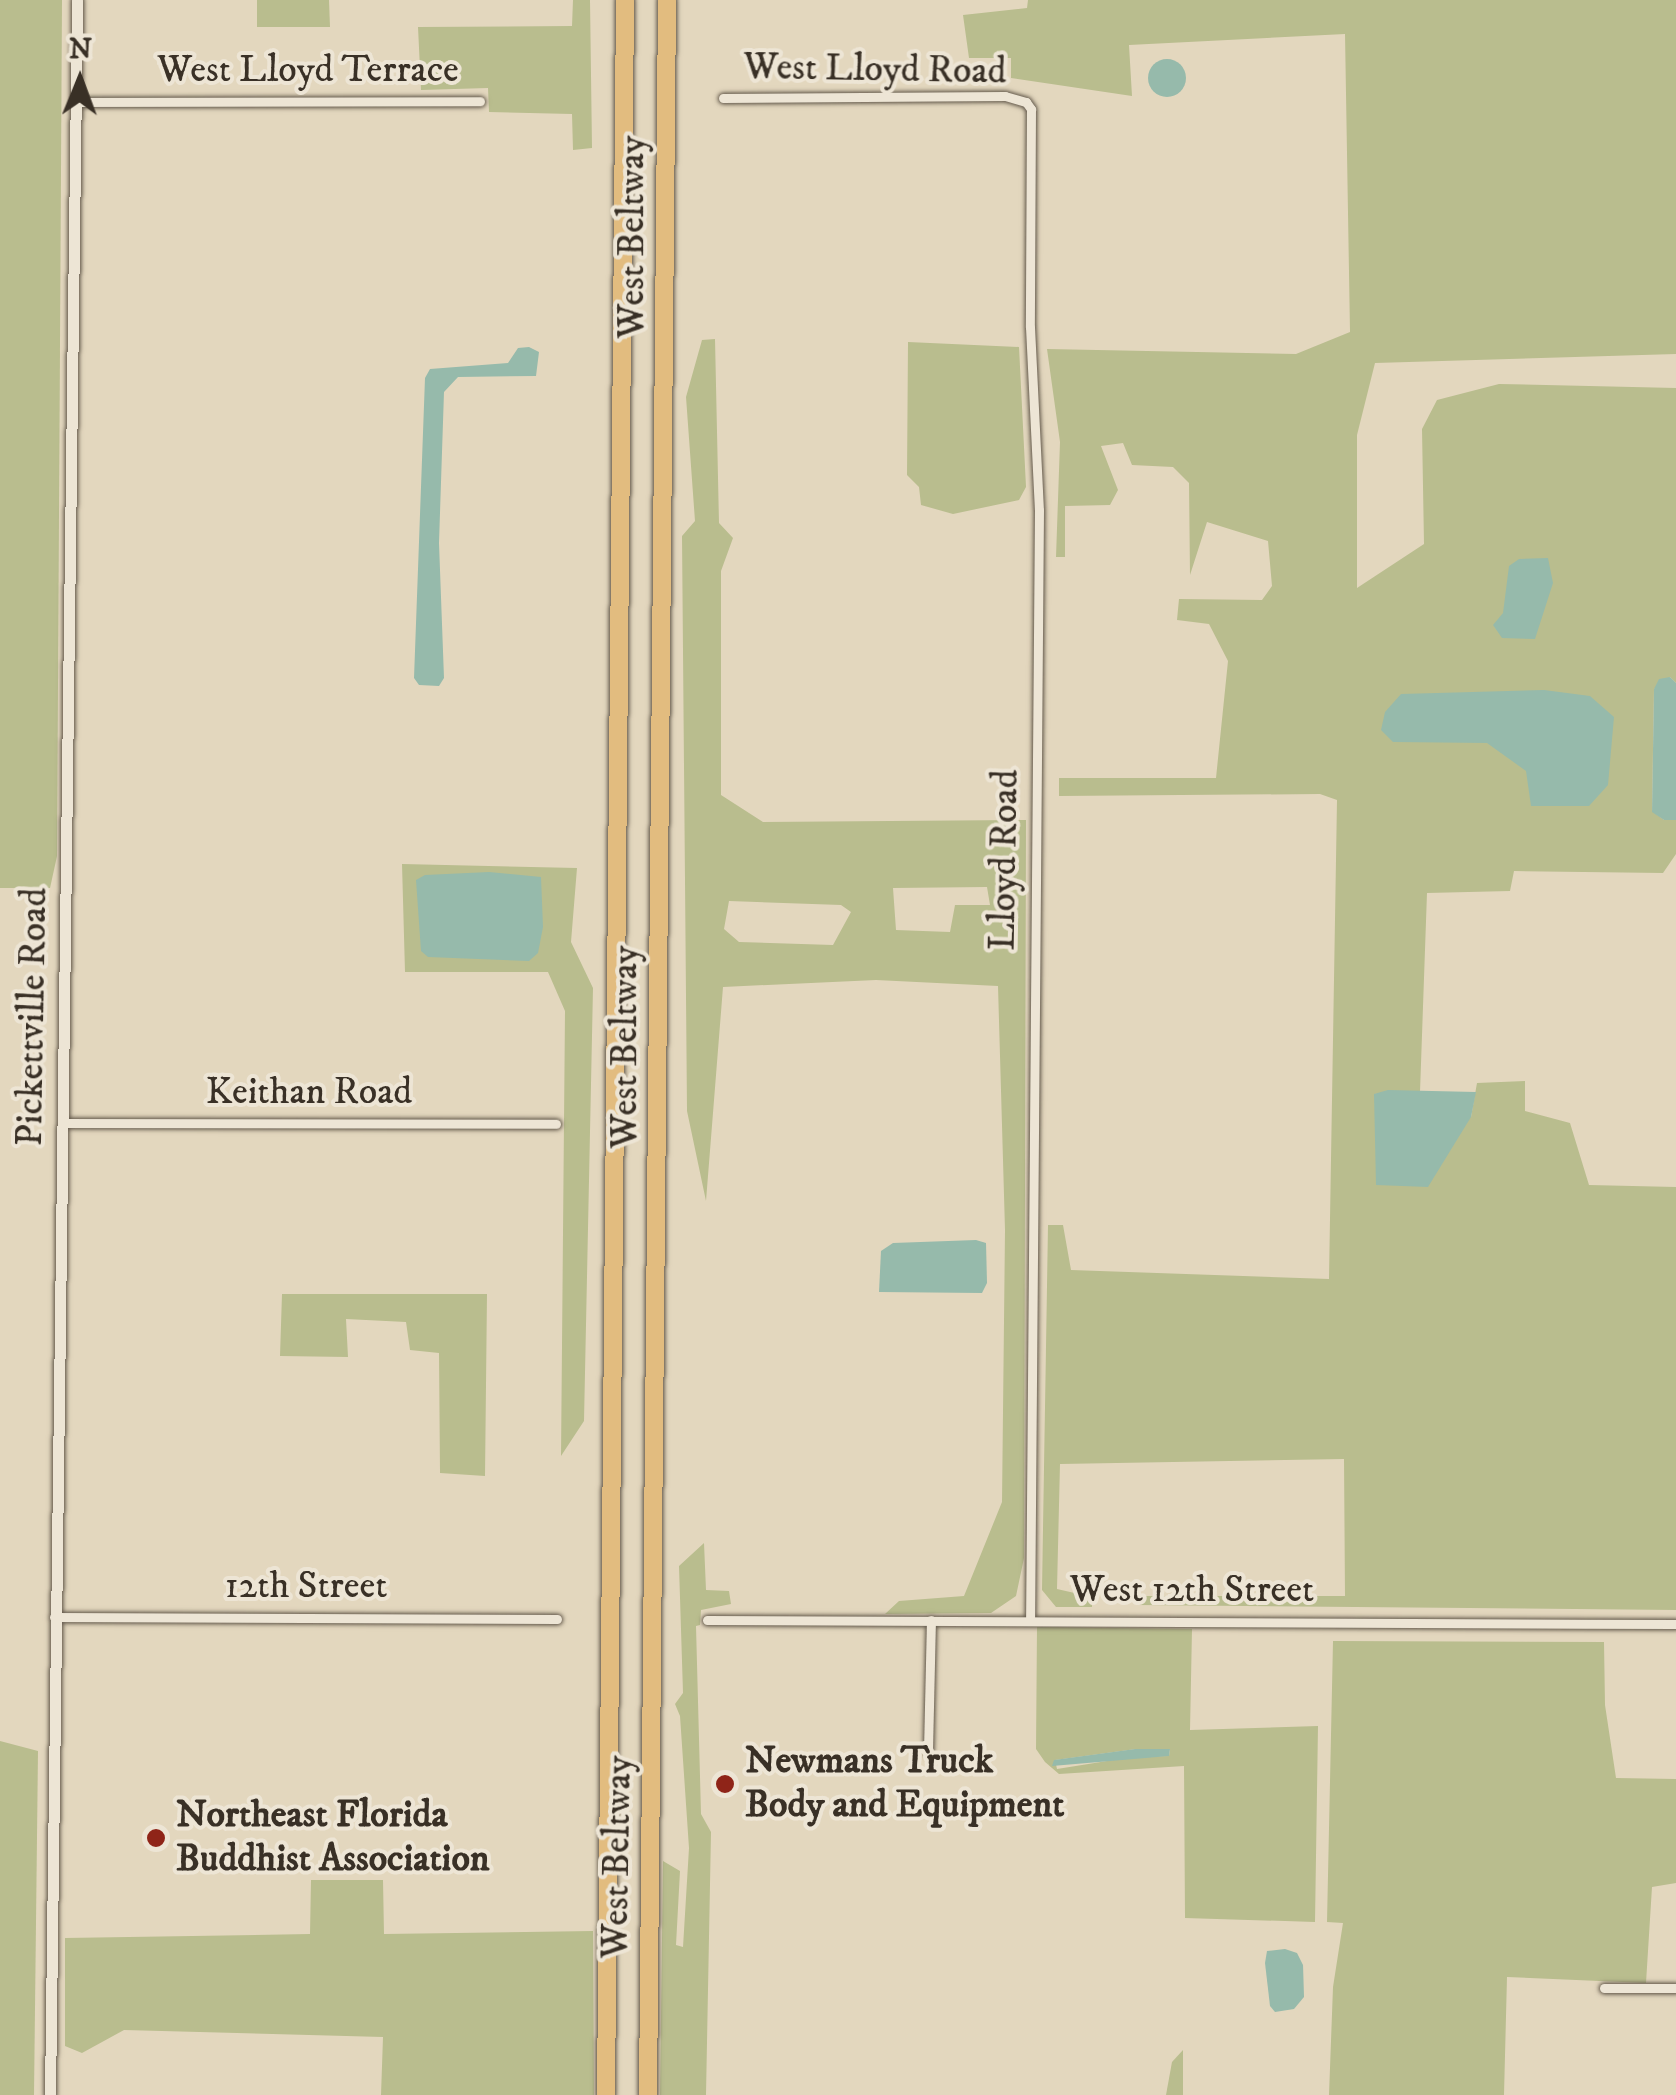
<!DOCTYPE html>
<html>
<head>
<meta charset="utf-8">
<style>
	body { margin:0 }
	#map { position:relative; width:1676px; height:2095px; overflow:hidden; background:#e3d7be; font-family:"IM FELL DW Pica",serif }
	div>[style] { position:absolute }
	.green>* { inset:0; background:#b9bd8e }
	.water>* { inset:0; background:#96baab }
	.round { border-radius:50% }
	.roads { filter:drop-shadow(0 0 2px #645a4c) drop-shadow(0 0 2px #645a4c) }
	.minor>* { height:9px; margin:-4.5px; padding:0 4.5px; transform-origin:4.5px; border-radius:4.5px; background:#ede5d5 }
	.tertiary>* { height:11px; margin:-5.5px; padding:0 5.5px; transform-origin:5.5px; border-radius:5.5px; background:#ede5d5 }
	.motorway>* { height:18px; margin:-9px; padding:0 9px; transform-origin:9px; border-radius:9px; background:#e2bc7f }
	.dots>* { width:28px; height:28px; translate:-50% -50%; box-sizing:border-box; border:5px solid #ede5d5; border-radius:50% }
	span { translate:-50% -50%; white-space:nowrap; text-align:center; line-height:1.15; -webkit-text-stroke:8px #ede5d5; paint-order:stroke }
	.street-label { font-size:38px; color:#393026 }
	.poi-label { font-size:38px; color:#393026; font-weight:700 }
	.left { translate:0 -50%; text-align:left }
	.north { position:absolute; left:30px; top:30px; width:100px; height:100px; -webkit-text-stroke:8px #ede5d5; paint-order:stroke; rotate:1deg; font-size:28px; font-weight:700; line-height:40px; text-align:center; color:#393026 }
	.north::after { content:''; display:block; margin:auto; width:35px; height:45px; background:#393026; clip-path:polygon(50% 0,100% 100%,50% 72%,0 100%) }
</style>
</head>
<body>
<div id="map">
	<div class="green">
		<div style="clip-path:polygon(0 0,62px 0,57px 856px,50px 888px,0 888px)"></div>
		<div style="clip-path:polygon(257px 0,329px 0,330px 27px,257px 27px)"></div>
		<div style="clip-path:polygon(573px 0,590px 0,592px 148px,573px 150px,572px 114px,489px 112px,488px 88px,421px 90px,418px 27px,572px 26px)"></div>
		<div style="clip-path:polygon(1028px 0,1676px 0,1676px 354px,1375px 363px,1357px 435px,1357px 588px,1424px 544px,1422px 429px,1437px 400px,1499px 384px,1676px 388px,1676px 683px,1670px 677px,1654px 689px,1652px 811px,1664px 820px,1676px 820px,1676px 854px,1663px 873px,1514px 871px,1510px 891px,1427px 893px,1420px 1092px,1374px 1094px,1471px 1117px,1477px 1083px,1525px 1081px,1525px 1111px,1570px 1123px,1589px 1185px,1676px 1187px,1676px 1610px,1137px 1605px,1135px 1596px,1345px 1596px,1344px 1459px,1060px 1464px,1057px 1589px,1092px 1597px,1092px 1607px,1056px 1607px,1042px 1590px,1048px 1225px,1063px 1225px,1071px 1270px,1329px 1279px,1337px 800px,1320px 794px,1059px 796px,1059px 778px,1216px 778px,1228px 661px,1209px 624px,1177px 620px,1179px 599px,1262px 600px,1272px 586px,1268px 541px,1207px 522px,1190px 575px,1189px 483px,1173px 467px,1132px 465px,1123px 443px,1101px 446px,1118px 490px,1110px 505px,1065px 506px,1065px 557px,1056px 557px,1060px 442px,1047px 349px,1296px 354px,1350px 332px,1345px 34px,1129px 45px,1132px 96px,1011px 78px,1011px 58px,969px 58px,963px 15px,1027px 8px)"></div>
		<div style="clip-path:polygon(evenodd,715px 339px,719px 523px,733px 538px,721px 571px,721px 795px,763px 822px,1026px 820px,1024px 1558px,1016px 1596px,991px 1613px,885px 1614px,899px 1601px,964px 1596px,1002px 1502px,1005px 1230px,998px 986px,876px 980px,723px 987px,706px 1201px,687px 1111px,682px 536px,695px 521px,686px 397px,702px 340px,715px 339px,893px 888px,987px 887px,990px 905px,955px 905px,950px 932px,896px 930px,893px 888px,715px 339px,729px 901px,841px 905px,851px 912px,833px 945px,739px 942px,724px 929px,729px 901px)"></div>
		<div style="clip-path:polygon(908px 342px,1019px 347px,1026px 487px,1019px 500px,953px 514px,921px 505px,919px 487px,907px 475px)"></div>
		<div style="clip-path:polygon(402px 864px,577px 868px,571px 942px,593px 988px,584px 1421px,561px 1456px,565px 1011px,548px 972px,405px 972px)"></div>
		<div style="clip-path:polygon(282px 1294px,487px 1294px,485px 1476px,440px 1473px,439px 1353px,410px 1350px,406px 1322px,346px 1319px,348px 1357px,280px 1356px)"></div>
		<div style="clip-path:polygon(704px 1543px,706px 1590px,729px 1591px,731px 1604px,701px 1610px,700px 1625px,696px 1626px,701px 1814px,711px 1832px,706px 2095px,660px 2095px,663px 1861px,680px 1871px,676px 1945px,683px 1947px,689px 1848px,680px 1716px,675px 1704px,683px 1693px,679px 1566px)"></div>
		<div style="clip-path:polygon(evenodd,1037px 1627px,1192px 1629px,1190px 1730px,1318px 1726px,1315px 1922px,1185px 1918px,1184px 1766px,1059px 1774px,1045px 1762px,1036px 1749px,1037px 1627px,1136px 1749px,1170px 1749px,1169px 1756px,1132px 1757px,1057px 1769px,1055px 1760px,1136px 1749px)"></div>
		<div style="clip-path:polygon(1333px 1641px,1604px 1642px,1605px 1705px,1616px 1778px,1676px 1779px,1676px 1883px,1652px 1887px,1646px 1983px,1507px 1977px,1504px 2095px,1329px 2095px,1333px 1987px,1343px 1923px,1327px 1922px)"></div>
		<div style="clip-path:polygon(0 1741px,38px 1751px,34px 2095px,0 2095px)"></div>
		<div style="clip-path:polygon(311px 1880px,383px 1880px,384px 1934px,593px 1931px,594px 2095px,381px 2095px,383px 2037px,124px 2030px,82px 2053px,65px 2046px,65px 1938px,310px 1934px)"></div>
		<div style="clip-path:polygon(1183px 2050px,1183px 2095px,1166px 2095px,1172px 2062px)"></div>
	</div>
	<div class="water">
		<div class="round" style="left:1148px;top:59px;width:38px;height:38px"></div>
		<div style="clip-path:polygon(529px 347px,539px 352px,536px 376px,458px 377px,444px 392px,439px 543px,444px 678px,439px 686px,419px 685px,414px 678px,425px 378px,430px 369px,508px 363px,518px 348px)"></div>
		<div style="clip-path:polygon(1548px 558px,1553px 583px,1535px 639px,1502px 638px,1493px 625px,1503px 613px,1509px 566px,1519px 559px)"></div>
		<div style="clip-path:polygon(1670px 677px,1676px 683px,1676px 820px,1664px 820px,1652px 812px,1654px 689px,1659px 679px)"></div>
		<div style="clip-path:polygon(1544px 690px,1590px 696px,1614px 717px,1608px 785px,1589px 806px,1531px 806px,1526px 771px,1487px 743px,1393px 742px,1381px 730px,1385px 712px,1401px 694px)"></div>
		<div style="clip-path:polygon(489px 872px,541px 877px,543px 927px,538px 953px,529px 961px,428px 957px,421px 951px,416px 880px,425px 875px)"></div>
		<div style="clip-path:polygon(1388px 1090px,1476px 1092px,1471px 1117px,1428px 1187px,1376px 1185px,1374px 1094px)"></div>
		<div style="clip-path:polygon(976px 1240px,986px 1243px,987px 1283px,982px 1293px,879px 1292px,881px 1251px,893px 1243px)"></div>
		<div style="clip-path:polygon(1135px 1749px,1170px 1749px,1169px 1756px,1052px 1766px,1054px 1760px)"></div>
		<div style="clip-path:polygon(1285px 1949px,1297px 1953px,1303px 1965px,1304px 1997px,1294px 2009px,1275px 2012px,1270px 2006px,1265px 1963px,1267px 1951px)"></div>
	</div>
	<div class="roads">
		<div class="minor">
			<div style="left:723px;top:98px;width:282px;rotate:-0.4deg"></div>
			<div style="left:1005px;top:96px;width:22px;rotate:16deg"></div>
			<div style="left:1026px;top:102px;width:9px;rotate:54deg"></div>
			<div style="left:1031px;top:109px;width:218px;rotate:90.3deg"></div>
			<div style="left:1030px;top:327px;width:183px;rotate:87.2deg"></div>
			<div style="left:1039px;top:510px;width:1110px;rotate:90.46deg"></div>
			<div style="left:76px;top:102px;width:404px;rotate:-0.1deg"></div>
			<div style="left:62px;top:1123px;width:494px;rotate:0.1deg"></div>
			<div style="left:54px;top:1617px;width:503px;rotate:0.23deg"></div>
			<div style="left:707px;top:1620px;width:969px;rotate:0.24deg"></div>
			<div style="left:928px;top:1751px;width:131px;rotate:-88.7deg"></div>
			<div style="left:1604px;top:1988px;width:72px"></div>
		</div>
		<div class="tertiary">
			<div style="left:50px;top:2095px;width:2095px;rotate:-89.26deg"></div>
		</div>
		<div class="motorway">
			<div style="left:606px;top:2095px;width:2095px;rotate:-89.48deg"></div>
			<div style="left:648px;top:2095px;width:2095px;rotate:-89.48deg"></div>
		</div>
	</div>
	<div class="dots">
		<div style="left:725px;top:1784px;background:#8f2418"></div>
		<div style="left:156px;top:1838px;background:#8f2418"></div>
	</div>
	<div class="street-label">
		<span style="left:875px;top:70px;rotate:1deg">West Lloyd Road</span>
		<span style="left:308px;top:71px">West Lloyd Terrace</span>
		<span style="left:633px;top:237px;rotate:-90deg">West Beltway</span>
		<span style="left:1005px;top:860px;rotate:-89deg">Lloyd Road</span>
		<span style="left:33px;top:1017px;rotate:-89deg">Pickettville Road</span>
		<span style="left:626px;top:1047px;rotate:-90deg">West Beltway</span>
		<span style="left:309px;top:1093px">Keithan Road</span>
		<span style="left:306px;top:1587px">12th Street</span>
		<span style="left:1192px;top:1591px">West 12th Street</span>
		<span style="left:618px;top:1857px;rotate:-89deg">West Beltway</span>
	</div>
	<div class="poi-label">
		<span class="left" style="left:745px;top:1784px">Newmans Truck<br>Body and Equipment</span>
		<span class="left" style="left:176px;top:1838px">Northeast Florida<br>Buddhist Association</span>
	</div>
	<div class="north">N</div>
</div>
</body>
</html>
